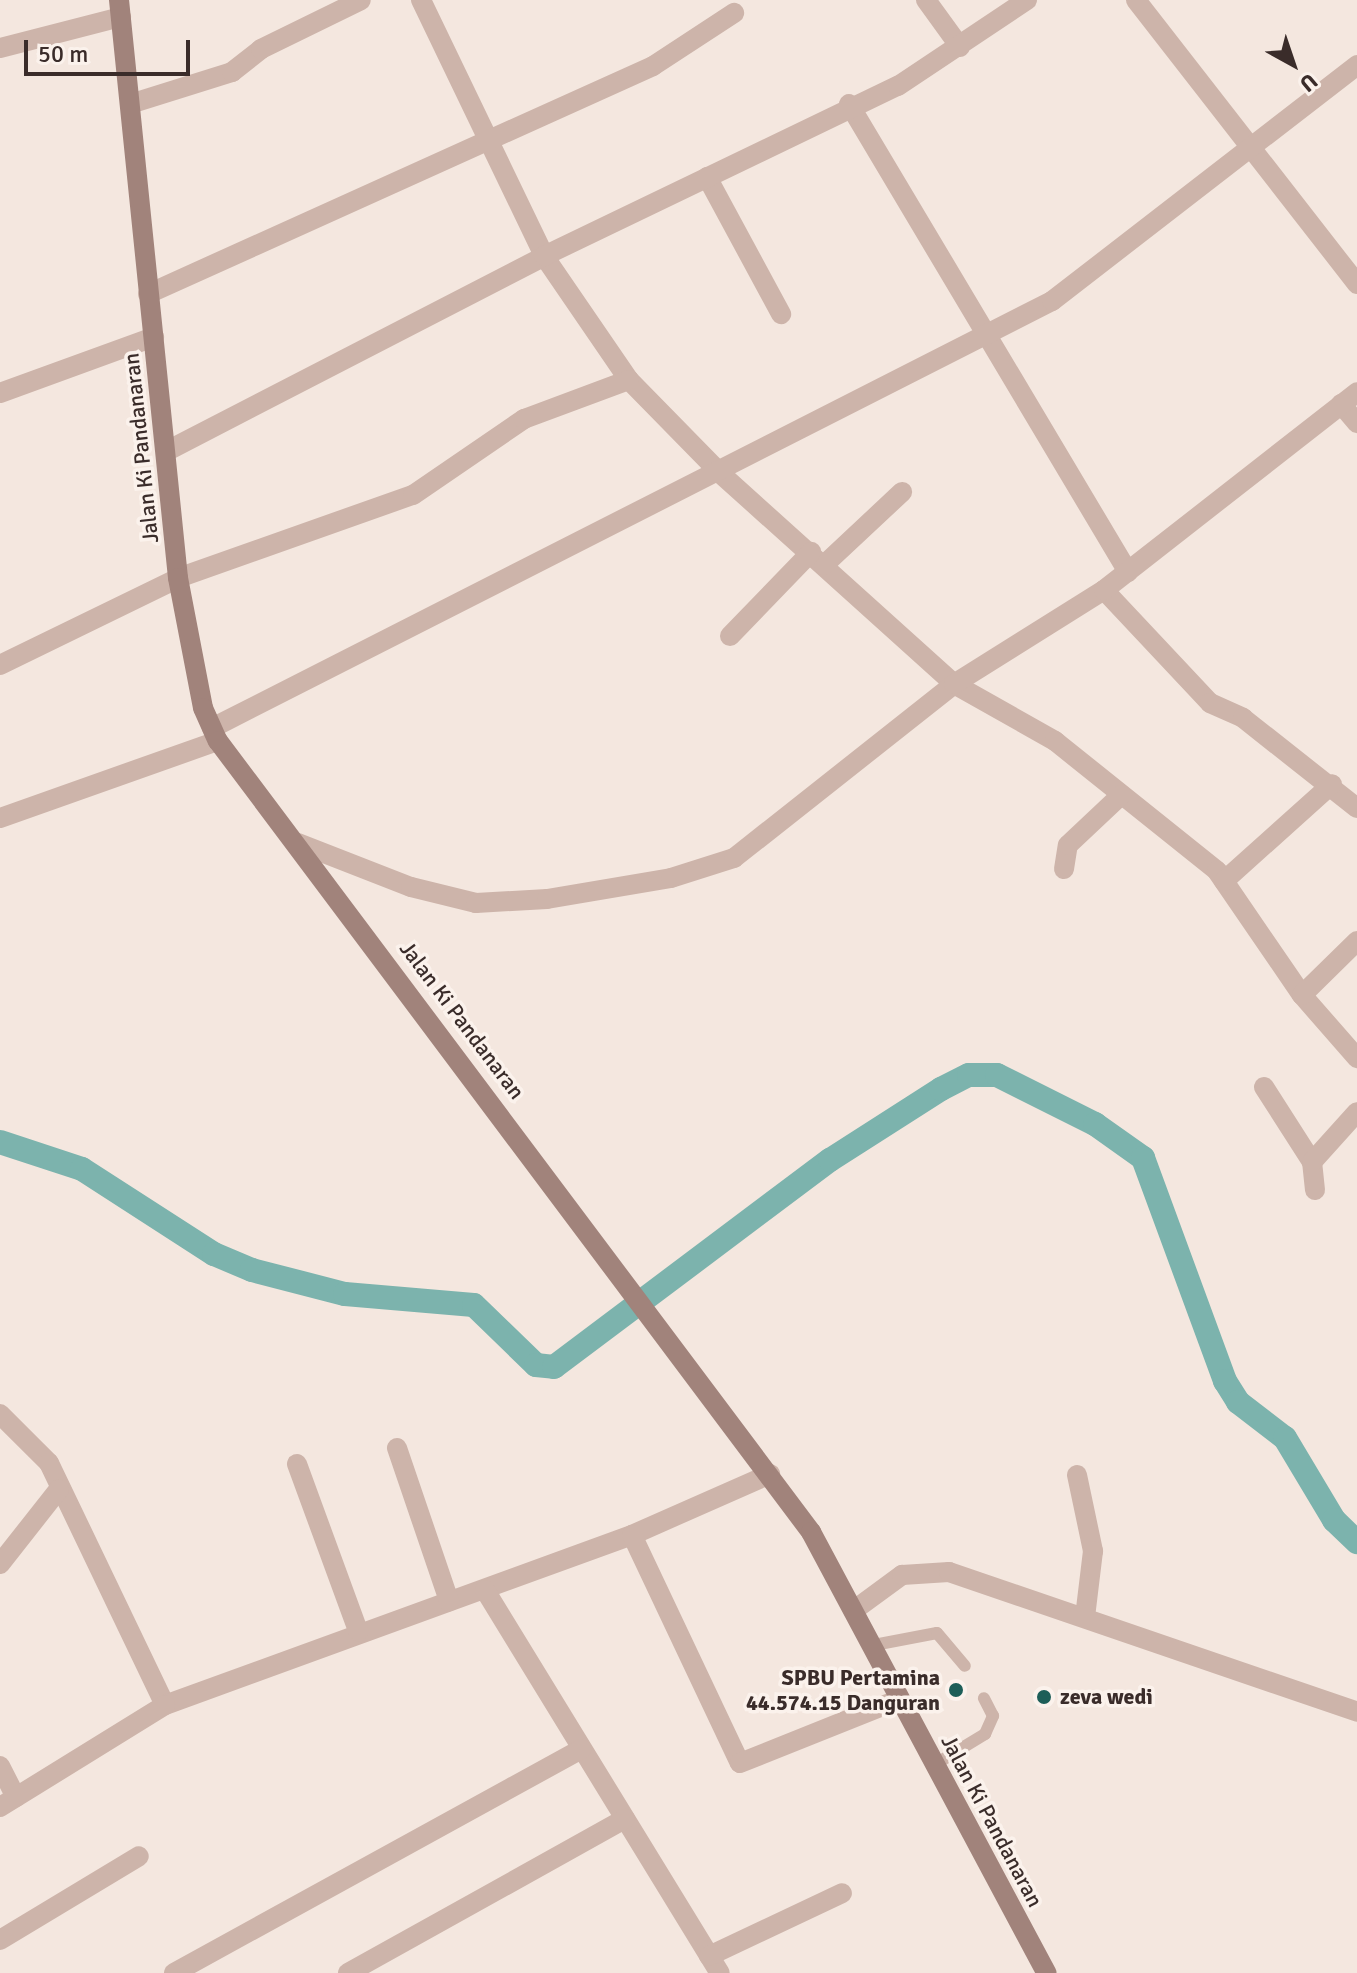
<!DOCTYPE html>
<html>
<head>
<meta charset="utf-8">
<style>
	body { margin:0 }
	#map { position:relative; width:1357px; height:1973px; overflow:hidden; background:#f4e7df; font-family:Signika,sans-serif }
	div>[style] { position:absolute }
	.canal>* { height:24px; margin:-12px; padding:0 12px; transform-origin:12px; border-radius:12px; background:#7cb3ad }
	.lane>* { height:12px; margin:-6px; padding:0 6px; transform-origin:6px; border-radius:6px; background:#cdb4aa }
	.street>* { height:20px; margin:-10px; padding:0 10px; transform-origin:10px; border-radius:10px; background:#cdb4aa }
	.secondary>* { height:20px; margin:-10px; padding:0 10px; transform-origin:10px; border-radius:10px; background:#a1837b }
	.dots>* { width:22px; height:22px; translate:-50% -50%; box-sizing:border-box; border:4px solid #fbf2ec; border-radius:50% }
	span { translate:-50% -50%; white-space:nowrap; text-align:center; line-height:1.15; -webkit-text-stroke:7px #fbf2ec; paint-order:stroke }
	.street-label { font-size:22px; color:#3a2c2a }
	.poi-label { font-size:22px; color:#3a2c2a; font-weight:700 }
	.right { translate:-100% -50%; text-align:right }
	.left { translate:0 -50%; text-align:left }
	.north { position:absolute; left:1253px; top:24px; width:80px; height:80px; -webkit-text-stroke:6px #fbf2ec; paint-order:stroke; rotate:140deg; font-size:22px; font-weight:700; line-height:32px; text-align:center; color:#3a2c2a }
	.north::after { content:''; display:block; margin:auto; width:28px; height:36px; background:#3a2c2a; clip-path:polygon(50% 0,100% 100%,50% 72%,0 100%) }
	.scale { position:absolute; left:24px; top:40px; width:166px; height:36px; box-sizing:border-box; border:4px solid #3a2c2a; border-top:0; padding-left:10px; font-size:24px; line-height:28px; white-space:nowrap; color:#3a2c2a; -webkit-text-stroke:6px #fbf2ec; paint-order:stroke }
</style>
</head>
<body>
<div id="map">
	<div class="canal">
		<div style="left:0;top:1142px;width:86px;rotate:18.2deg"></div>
		<div style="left:82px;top:1169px;width:157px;rotate:32.8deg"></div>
		<div style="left:214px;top:1254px;width:41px;rotate:22.8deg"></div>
		<div style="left:252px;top:1270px;width:96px;rotate:14.5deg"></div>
		<div style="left:345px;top:1294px;width:129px;rotate:4.9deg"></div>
		<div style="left:474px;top:1305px;width:86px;rotate:44.1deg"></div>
		<div style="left:536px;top:1365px;width:18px;rotate:6deg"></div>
		<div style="left:554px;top:1367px;width:345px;rotate:-36.9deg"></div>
		<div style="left:830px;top:1160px;width:132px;rotate:-32.6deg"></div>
		<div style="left:941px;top:1089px;width:31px;rotate:-27deg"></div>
		<div style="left:969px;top:1075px;width:28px"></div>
		<div style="left:997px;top:1075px;width:110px;rotate:26.6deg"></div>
		<div style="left:1095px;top:1124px;width:59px;rotate:35.3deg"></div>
		<div style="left:1143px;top:1158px;width:238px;rotate:69.8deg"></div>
		<div style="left:1225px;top:1381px;width:25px;rotate:58deg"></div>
		<div style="left:1238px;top:1402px;width:59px;rotate:37.5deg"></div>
		<div style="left:1285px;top:1438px;width:96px;rotate:59.1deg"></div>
		<div style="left:1334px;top:1520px;width:32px;rotate:44deg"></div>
	</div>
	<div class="lane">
		<div style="left:874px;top:1645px;width:64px;rotate:-10.8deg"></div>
		<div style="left:937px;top:1633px;width:43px;rotate:49.7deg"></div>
		<div style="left:934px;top:1765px;width:60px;rotate:-31.3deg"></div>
		<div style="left:985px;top:1734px;width:20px;rotate:-66deg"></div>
		<div style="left:993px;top:1716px;width:20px;rotate:-117deg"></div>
	</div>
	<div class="street">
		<div style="left:421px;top:0;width:284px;rotate:64.3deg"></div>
		<div style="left:544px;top:256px;width:150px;rotate:55.6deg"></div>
		<div style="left:629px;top:380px;width:132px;rotate:45.6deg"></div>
		<div style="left:721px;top:474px;width:314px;rotate:42deg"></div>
		<div style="left:954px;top:684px;width:116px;rotate:29.4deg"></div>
		<div style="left:1055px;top:741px;width:208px;rotate:38.7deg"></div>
		<div style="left:1217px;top:871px;width:150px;rotate:55.6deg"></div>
		<div style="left:1302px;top:995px;width:84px;rotate:48.9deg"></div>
		<div style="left:926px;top:0;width:58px;rotate:54.1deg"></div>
		<div style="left:1136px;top:0;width:360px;rotate:52.1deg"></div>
		<div style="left:0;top:48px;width:125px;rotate:-14.4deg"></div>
		<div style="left:130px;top:104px;width:107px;rotate:-17.4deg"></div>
		<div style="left:232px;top:72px;width:37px;rotate:-38deg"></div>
		<div style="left:261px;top:49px;width:111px;rotate:-26.1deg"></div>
		<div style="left:849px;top:104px;width:545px;rotate:59.2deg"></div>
		<div style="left:707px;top:177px;width:156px;rotate:61.6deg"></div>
		<div style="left:148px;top:294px;width:554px;rotate:-24.3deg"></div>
		<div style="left:653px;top:66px;width:97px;rotate:-33.2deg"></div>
		<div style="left:0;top:393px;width:164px;rotate:-20deg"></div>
		<div style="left:1341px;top:404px;width:25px;rotate:50deg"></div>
		<div style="left:167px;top:451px;width:424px;rotate:-27.3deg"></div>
		<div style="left:544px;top:256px;width:393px;rotate:-25.7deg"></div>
		<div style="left:898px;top:86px;width:155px;rotate:-33.7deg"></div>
		<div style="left:824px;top:565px;width:107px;rotate:-43.1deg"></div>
		<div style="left:1104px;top:590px;width:155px;rotate:46.8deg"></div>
		<div style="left:1210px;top:703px;width:36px;rotate:24deg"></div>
		<div style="left:1243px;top:718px;width:145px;rotate:38.3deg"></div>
		<div style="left:730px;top:636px;width:117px;rotate:-46deg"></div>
		<div style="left:0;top:665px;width:198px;rotate:-26deg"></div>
		<div style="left:178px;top:578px;width:249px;rotate:-19.5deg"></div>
		<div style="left:413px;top:495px;width:135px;rotate:-34.4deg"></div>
		<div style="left:524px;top:419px;width:112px;rotate:-20.4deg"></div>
		<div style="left:212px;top:728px;width:942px;rotate:-26.95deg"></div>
		<div style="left:1052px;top:301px;width:386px;rotate:-37.7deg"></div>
		<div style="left:0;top:818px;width:231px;rotate:-19.5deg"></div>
		<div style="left:298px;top:843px;width:121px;rotate:21.3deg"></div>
		<div style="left:411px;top:887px;width:67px;rotate:13.8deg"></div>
		<div style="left:476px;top:903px;width:71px;rotate:-3.2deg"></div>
		<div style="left:547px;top:899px;width:126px;rotate:-9.6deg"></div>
		<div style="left:671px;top:878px;width:66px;rotate:-17.6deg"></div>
		<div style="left:734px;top:858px;width:280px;rotate:-38.3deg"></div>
		<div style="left:954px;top:684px;width:177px;rotate:-32.1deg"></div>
		<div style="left:1104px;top:590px;width:321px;rotate:-38deg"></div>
		<div style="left:1064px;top:869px;width:24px;rotate:-81deg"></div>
		<div style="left:1068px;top:845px;width:73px;rotate:-43.3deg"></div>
		<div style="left:1224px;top:881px;width:145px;rotate:-41.9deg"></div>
		<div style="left:1302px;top:995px;width:77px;rotate:-44.5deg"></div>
		<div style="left:1264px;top:1087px;width:89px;rotate:57.4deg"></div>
		<div style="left:1315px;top:1190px;width:28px;rotate:-96deg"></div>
		<div style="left:1312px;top:1162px;width:67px;rotate:-48deg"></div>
		<div style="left:0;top:1414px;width:69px;rotate:45deg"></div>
		<div style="left:49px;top:1463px;width:268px;rotate:64.4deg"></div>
		<div style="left:165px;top:1705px;width:497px;rotate:-20deg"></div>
		<div style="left:632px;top:1535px;width:151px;rotate:-23.8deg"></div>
		<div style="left:397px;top:1448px;width:162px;rotate:71.2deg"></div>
		<div style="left:297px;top:1464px;width:178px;rotate:69.9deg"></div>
		<div style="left:1077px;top:1475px;width:78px;rotate:78.1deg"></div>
		<div style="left:1093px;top:1551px;width:66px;rotate:96.9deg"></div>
		<div style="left:632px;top:1535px;width:252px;rotate:64.7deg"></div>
		<div style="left:740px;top:1763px;width:172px;rotate:-21.8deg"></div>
		<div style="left:0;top:1564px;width:95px;rotate:-51.8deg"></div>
		<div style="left:485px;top:1590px;width:449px;rotate:58.5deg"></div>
		<div style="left:857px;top:1608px;width:56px;rotate:-36.3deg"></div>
		<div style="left:902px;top:1575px;width:47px;rotate:-3.7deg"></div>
		<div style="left:949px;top:1572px;width:431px;rotate:18.9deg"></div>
		<div style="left:0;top:1766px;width:35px;rotate:63deg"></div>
		<div style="left:0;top:1807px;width:194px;rotate:-31.7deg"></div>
		<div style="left:0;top:1940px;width:162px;rotate:-31.1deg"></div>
		<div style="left:709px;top:1956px;width:147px;rotate:-25.3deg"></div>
		<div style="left:174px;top:1973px;width:465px;rotate:-28.8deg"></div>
		<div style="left:348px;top:1973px;width:317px;rotate:-29.1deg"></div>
	</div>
	<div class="secondary">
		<div style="left:119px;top:0;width:581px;rotate:84.17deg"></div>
		<div style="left:178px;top:578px;width:132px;rotate:79.1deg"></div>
		<div style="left:203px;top:708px;width:36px;rotate:66deg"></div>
		<div style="left:218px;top:741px;width:989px;rotate:53.14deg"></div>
		<div style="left:811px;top:1532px;width:500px;rotate:61.9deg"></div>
	</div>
	<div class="dots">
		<div style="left:956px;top:1690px;background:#1d5e58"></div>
		<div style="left:1044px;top:1697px;background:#1d5e58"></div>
	</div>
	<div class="street-label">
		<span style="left:141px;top:448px;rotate:-96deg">Jalan Ki Pandanaran</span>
		<span style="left:462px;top:1020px;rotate:53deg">Jalan Ki Pandanaran</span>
		<span style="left:992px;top:1821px;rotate:62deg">Jalan Ki Pandanaran</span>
	</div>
	<div class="poi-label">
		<span class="right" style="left:940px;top:1690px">SPBU Pertamina<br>44.574.15 Danguran</span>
		<span class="left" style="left:1060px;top:1697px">zeva wedi</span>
	</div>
	<div class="north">U</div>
	<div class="scale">50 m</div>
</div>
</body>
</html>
